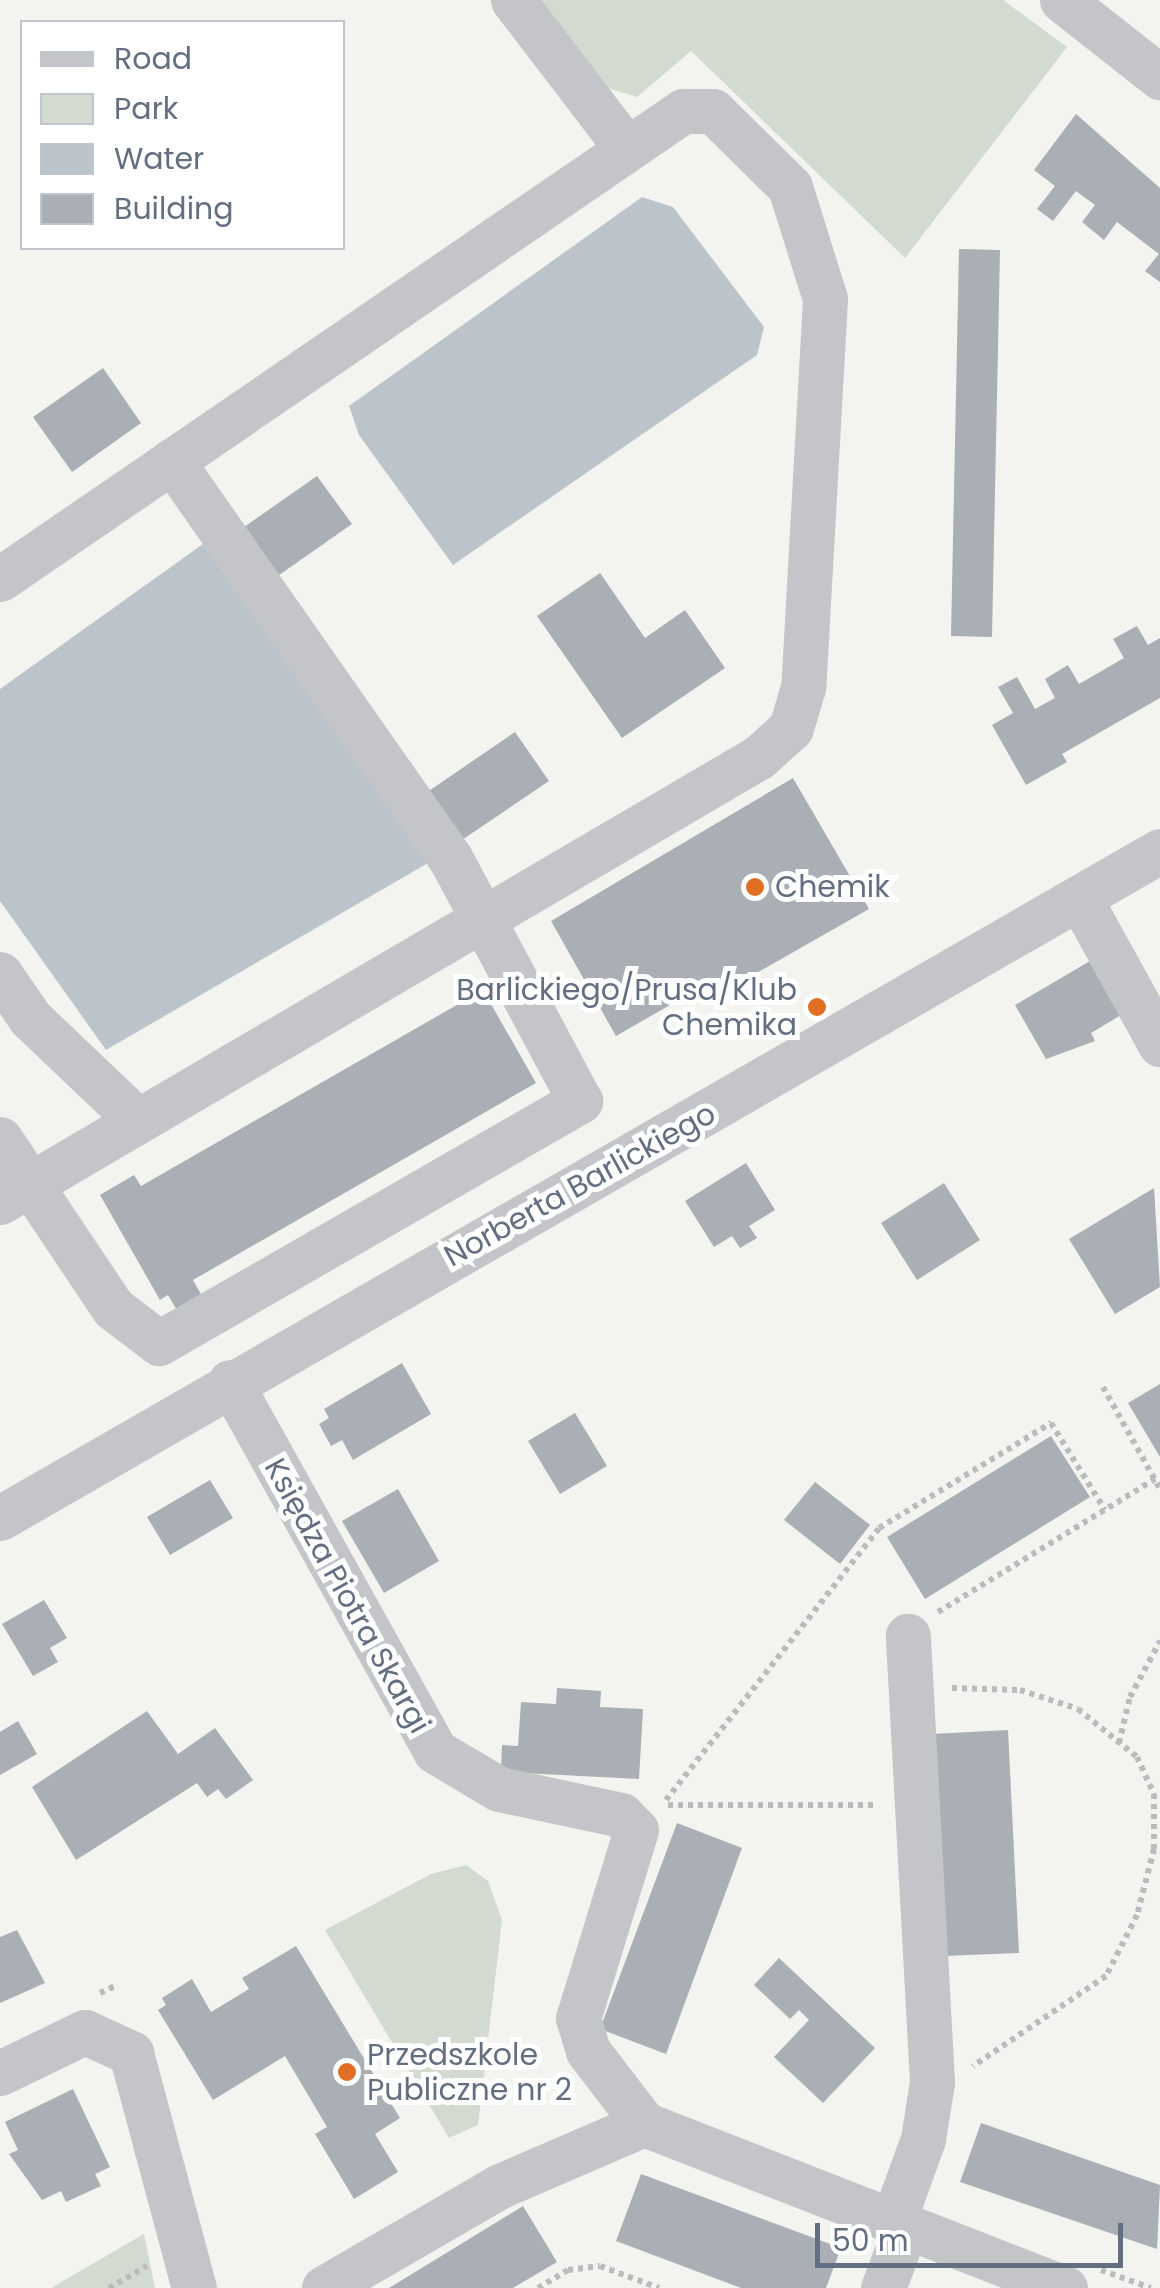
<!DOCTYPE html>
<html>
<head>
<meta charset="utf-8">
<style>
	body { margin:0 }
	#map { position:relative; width:1160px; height:2288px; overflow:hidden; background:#f3f4ef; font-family:Poppins,sans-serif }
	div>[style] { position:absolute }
	.green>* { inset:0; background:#d3dad0 }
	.water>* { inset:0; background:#bcc4cb }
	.building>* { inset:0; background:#a9afb5 }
	.path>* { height:6px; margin-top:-3px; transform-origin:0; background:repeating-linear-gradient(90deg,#babbbe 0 5px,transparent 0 10px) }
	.minor>* { height:45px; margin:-22.5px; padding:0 22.5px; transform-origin:22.5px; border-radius:22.5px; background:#c3c5c9 }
	.dots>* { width:28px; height:28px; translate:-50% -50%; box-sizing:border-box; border:5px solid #fff; border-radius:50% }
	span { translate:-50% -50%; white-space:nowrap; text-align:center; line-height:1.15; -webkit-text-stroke:10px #fff; paint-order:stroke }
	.poi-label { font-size:30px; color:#636e80 }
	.left { translate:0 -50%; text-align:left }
	.right { translate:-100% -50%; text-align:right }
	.street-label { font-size:30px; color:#636e80 }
	.legend { position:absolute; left:20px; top:20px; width:325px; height:230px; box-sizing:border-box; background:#fff; border:2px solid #c1c5cc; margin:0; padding:12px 18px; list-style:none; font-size:30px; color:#636e80 }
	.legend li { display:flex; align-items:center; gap:20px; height:50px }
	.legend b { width:50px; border:2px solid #c1c5cc }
	.scale { position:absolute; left:815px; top:2223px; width:308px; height:45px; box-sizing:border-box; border:5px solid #636e80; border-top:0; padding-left:12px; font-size:30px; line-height:35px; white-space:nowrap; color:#636e80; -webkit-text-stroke:8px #fff; paint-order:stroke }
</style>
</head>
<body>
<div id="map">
	<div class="green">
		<div style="clip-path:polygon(538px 0,1003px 0,1067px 47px,905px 258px,691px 51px,637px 97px,607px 88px)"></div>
		<div style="clip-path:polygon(466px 1865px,488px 1881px,502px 1920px,478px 2125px,449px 2138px,325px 1930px,431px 1874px)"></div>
		<div style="clip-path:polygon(144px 2234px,155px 2288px,51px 2288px)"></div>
	</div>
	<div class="water">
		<div style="clip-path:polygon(642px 197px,673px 207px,764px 327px,757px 355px,453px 565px,359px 435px,349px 406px)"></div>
		<div style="clip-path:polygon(203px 544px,428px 863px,106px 1050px,0 901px,0 689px)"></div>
	</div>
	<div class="building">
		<div style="clip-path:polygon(1076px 114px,1160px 188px,1160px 282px,1145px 271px,1159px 254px,1117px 222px,1104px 240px,1082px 222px,1095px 205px,1076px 191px,1053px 221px,1037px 209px,1055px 186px,1034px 170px)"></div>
		<div style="clip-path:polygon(959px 249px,1000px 250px,992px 637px,951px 636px)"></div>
		<div style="clip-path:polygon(103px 368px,141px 423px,72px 472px,33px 417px)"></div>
		<div style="clip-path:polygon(317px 476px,352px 524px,272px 580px,237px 532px)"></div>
		<div style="clip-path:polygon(600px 573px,645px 638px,685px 610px,725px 668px,622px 738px,537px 616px)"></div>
		<div style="clip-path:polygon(1137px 626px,1148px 645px,1160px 638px,1160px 698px,1062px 754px,1067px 762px,1026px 785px,992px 725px,1013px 713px,998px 687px,1017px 677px,1035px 709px,1055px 698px,1045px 679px,1068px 665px,1079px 684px,1124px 658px,1113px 639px)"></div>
		<div style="clip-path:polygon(515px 732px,549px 781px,453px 846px,420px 797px)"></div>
		<div style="clip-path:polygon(793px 778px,869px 909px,718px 995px,710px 982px,616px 1036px,551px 921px)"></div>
		<div style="clip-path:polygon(1090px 961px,1121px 1015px,1091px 1033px,1095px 1041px,1046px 1059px,1015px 1005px)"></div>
		<div style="clip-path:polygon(483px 990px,536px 1083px,193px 1280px,206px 1303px,181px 1317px,168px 1295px,160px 1300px,100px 1195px,134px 1175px,141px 1186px)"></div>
		<div style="clip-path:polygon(746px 1163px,775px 1210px,749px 1226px,757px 1238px,740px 1248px,732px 1236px,714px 1247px,685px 1201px)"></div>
		<div style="clip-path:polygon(944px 1183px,980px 1240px,917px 1280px,881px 1223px)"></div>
		<div style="clip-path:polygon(1154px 1188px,1160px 1287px,1115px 1314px,1069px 1239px)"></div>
		<div style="clip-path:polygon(402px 1363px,431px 1414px,353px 1460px,342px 1440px,331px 1446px,319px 1424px,329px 1418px,324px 1409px)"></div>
		<div style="clip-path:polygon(1160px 1384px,1160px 1457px,1128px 1403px)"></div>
		<div style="clip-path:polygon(575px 1413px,607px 1466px,560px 1494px,528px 1441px)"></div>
		<div style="clip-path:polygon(1051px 1436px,1090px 1497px,925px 1599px,887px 1537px)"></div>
		<div style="clip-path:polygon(210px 1480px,233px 1518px,170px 1555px,147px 1517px)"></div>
		<div style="clip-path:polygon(815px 1482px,870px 1525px,840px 1564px,784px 1520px)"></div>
		<div style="clip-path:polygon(398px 1489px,439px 1561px,384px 1593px,342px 1521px)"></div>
		<div style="clip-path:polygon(44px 1600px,67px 1638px,50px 1648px,58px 1662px,33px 1676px,2px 1624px)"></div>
		<div style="clip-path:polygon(557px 1688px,601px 1691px,600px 1707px,643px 1709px,639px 1779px,501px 1772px,502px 1745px,518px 1746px,521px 1702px,556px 1704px)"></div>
		<div style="clip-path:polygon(147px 1711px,178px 1754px,215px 1728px,253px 1780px,226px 1799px,218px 1789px,207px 1797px,197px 1783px,76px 1860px,32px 1787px)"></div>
		<div style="clip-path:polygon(18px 1721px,37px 1754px,0 1775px,0 1732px)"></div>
		<div style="clip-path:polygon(1008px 1730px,1019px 1953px,943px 1956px,932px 1734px)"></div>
		<div style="clip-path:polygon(677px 1823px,742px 1848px,666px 2054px,600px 2029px)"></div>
		<div style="clip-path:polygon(17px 1930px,45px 1983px,0 2003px,0 1937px)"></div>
		<div style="clip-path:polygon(296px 1946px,400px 2118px,375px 2134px,398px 2172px,354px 2199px,315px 2134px,327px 2127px,285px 2056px,213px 2100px,158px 2010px,166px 2005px,162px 1998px,192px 1979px,211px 2012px,249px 1989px,242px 1978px)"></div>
		<div style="clip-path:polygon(779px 1958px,875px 2048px,823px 2103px,774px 2057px,809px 2020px,799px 2010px,790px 2019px,754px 1985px)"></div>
		<div style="clip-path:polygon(73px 2089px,110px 2167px,95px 2174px,101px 2186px,66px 2202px,61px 2191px,42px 2200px,9px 2154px,18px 2150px,5px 2122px)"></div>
		<div style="clip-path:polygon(981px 2123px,1160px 2185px,1157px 2249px,960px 2182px)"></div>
		<div style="clip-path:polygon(641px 2174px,841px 2248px,826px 2288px,741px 2288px,616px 2241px)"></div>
		<div style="clip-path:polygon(523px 2206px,557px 2262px,513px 2288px,389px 2288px)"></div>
	</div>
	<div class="path">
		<div style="left:1103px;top:1387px;width:117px;rotate:60.8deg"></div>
		<div style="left:938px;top:1612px;width:255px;rotate:-31.5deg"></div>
		<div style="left:952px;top:1688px;width:68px;rotate:1.7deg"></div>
		<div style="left:1020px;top:1690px;width:61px;rotate:18.1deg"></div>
		<div style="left:1078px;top:1709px;width:76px;rotate:39.1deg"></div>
		<div style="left:1137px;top:1757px;width:41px;rotate:65.3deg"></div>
		<div style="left:1154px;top:1794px;width:55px;rotate:90deg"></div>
		<div style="left:1154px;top:1849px;width:68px;rotate:104.4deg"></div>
		<div style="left:1137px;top:1915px;width:68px;rotate:116.9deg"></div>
		<div style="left:1106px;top:1976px;width:161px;rotate:145.9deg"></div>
		<div style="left:1119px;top:1743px;width:47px;rotate:-76.6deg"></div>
		<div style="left:1130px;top:1697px;width:64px;rotate:-61.8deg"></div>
		<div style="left:666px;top:1800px;width:345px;rotate:-51.9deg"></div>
		<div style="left:879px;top:1528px;width:202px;rotate:-31.4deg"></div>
		<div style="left:1051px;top:1423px;width:102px;rotate:58.2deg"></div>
		<div style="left:668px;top:1805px;width:208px"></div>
		<div style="left:100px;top:1993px;width:19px;rotate:-25deg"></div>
		<div style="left:1101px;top:2270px;width:53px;rotate:19.8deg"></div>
		<div style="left:109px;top:2288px;width:44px;rotate:-30.1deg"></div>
		<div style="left:538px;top:2288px;width:35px;rotate:-31deg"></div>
		<div style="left:568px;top:2270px;width:32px;rotate:-7deg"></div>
		<div style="left:600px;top:2266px;width:63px;rotate:20.4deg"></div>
	</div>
	<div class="minor">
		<div style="left:513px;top:0;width:183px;rotate:52.6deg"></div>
		<div style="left:1062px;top:0;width:125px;rotate:38.2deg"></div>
		<div style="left:0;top:579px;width:828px;rotate:-34.42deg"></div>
		<div style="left:683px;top:111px;width:30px"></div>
		<div style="left:713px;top:111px;width:108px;rotate:44.6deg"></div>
		<div style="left:790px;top:187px;width:117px;rotate:72.6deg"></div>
		<div style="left:825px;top:299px;width:389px;rotate:93.2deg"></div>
		<div style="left:803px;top:687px;width:43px;rotate:106.3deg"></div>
		<div style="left:791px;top:728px;width:43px;rotate:137.8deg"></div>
		<div style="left:759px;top:757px;width:880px;rotate:149.62deg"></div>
		<div style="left:1080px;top:899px;width:166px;rotate:61.1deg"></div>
		<div style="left:0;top:974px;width:53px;rotate:55.7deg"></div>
		<div style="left:30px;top:1018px;width:149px;rotate:43.6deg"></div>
		<div style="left:0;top:1139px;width:203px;rotate:56.2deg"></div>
		<div style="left:113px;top:1308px;width:58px;rotate:37.3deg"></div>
		<div style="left:159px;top:1343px;width:486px;rotate:-29.9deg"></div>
		<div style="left:580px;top:1101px;width:276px;rotate:-118.1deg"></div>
		<div style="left:450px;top:858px;width:485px;rotate:-125deg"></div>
		<div style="left:230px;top:1382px;width:422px;rotate:60.9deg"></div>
		<div style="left:435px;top:1751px;width:74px;rotate:30.7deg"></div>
		<div style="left:499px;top:1789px;width:125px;rotate:12deg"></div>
		<div style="left:621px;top:1815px;width:21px;rotate:45deg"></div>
		<div style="left:636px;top:1830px;width:197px;rotate:107.1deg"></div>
		<div style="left:578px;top:2018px;width:34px;rotate:73deg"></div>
		<div style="left:588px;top:2051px;width:92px;rotate:52.5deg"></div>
		<div style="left:0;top:1518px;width:1338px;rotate:-29.9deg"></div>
		<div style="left:0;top:2073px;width:94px;rotate:-25.8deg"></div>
		<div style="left:85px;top:2032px;width:51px;rotate:24.5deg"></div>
		<div style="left:131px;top:2053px;width:243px;rotate:75deg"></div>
		<div style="left:644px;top:2124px;width:452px;rotate:21.3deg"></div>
		<div style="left:893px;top:2222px;width:88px;rotate:-70.1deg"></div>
		<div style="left:923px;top:2139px;width:58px;rotate:-81deg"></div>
		<div style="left:932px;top:2082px;width:447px;rotate:-93.1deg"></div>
		<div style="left:324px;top:2288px;width:203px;rotate:-30.1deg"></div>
		<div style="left:500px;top:2186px;width:157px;rotate:-23.3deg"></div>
		<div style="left:883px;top:2288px;width:65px;rotate:-69.3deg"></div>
	</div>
	<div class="dots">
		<div style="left:755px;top:887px;background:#e06f23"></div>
		<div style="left:817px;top:1007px;background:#e06f23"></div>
		<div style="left:347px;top:2072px;background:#e06f23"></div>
	</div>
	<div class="poi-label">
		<span class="left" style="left:775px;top:887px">Chemik</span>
		<span class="right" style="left:797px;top:1007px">Barlickiego/Prusa/Klub<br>Chemika</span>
		<span class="left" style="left:367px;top:2072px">Przedszkole<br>Publiczne nr 2</span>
	</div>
	<div class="street-label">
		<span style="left:580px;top:1185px;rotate:-29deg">Norberta Barlickiego</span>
		<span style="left:347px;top:1596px;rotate:61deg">Księdza Piotra Skargi</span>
	</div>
	<ul class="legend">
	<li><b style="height:12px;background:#c3c5c9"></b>Road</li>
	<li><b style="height:28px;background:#d3dad0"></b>Park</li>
	<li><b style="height:28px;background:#bcc4cb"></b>Water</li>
	<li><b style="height:28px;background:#a9afb5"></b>Building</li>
	</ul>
	<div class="scale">50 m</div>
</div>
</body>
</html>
